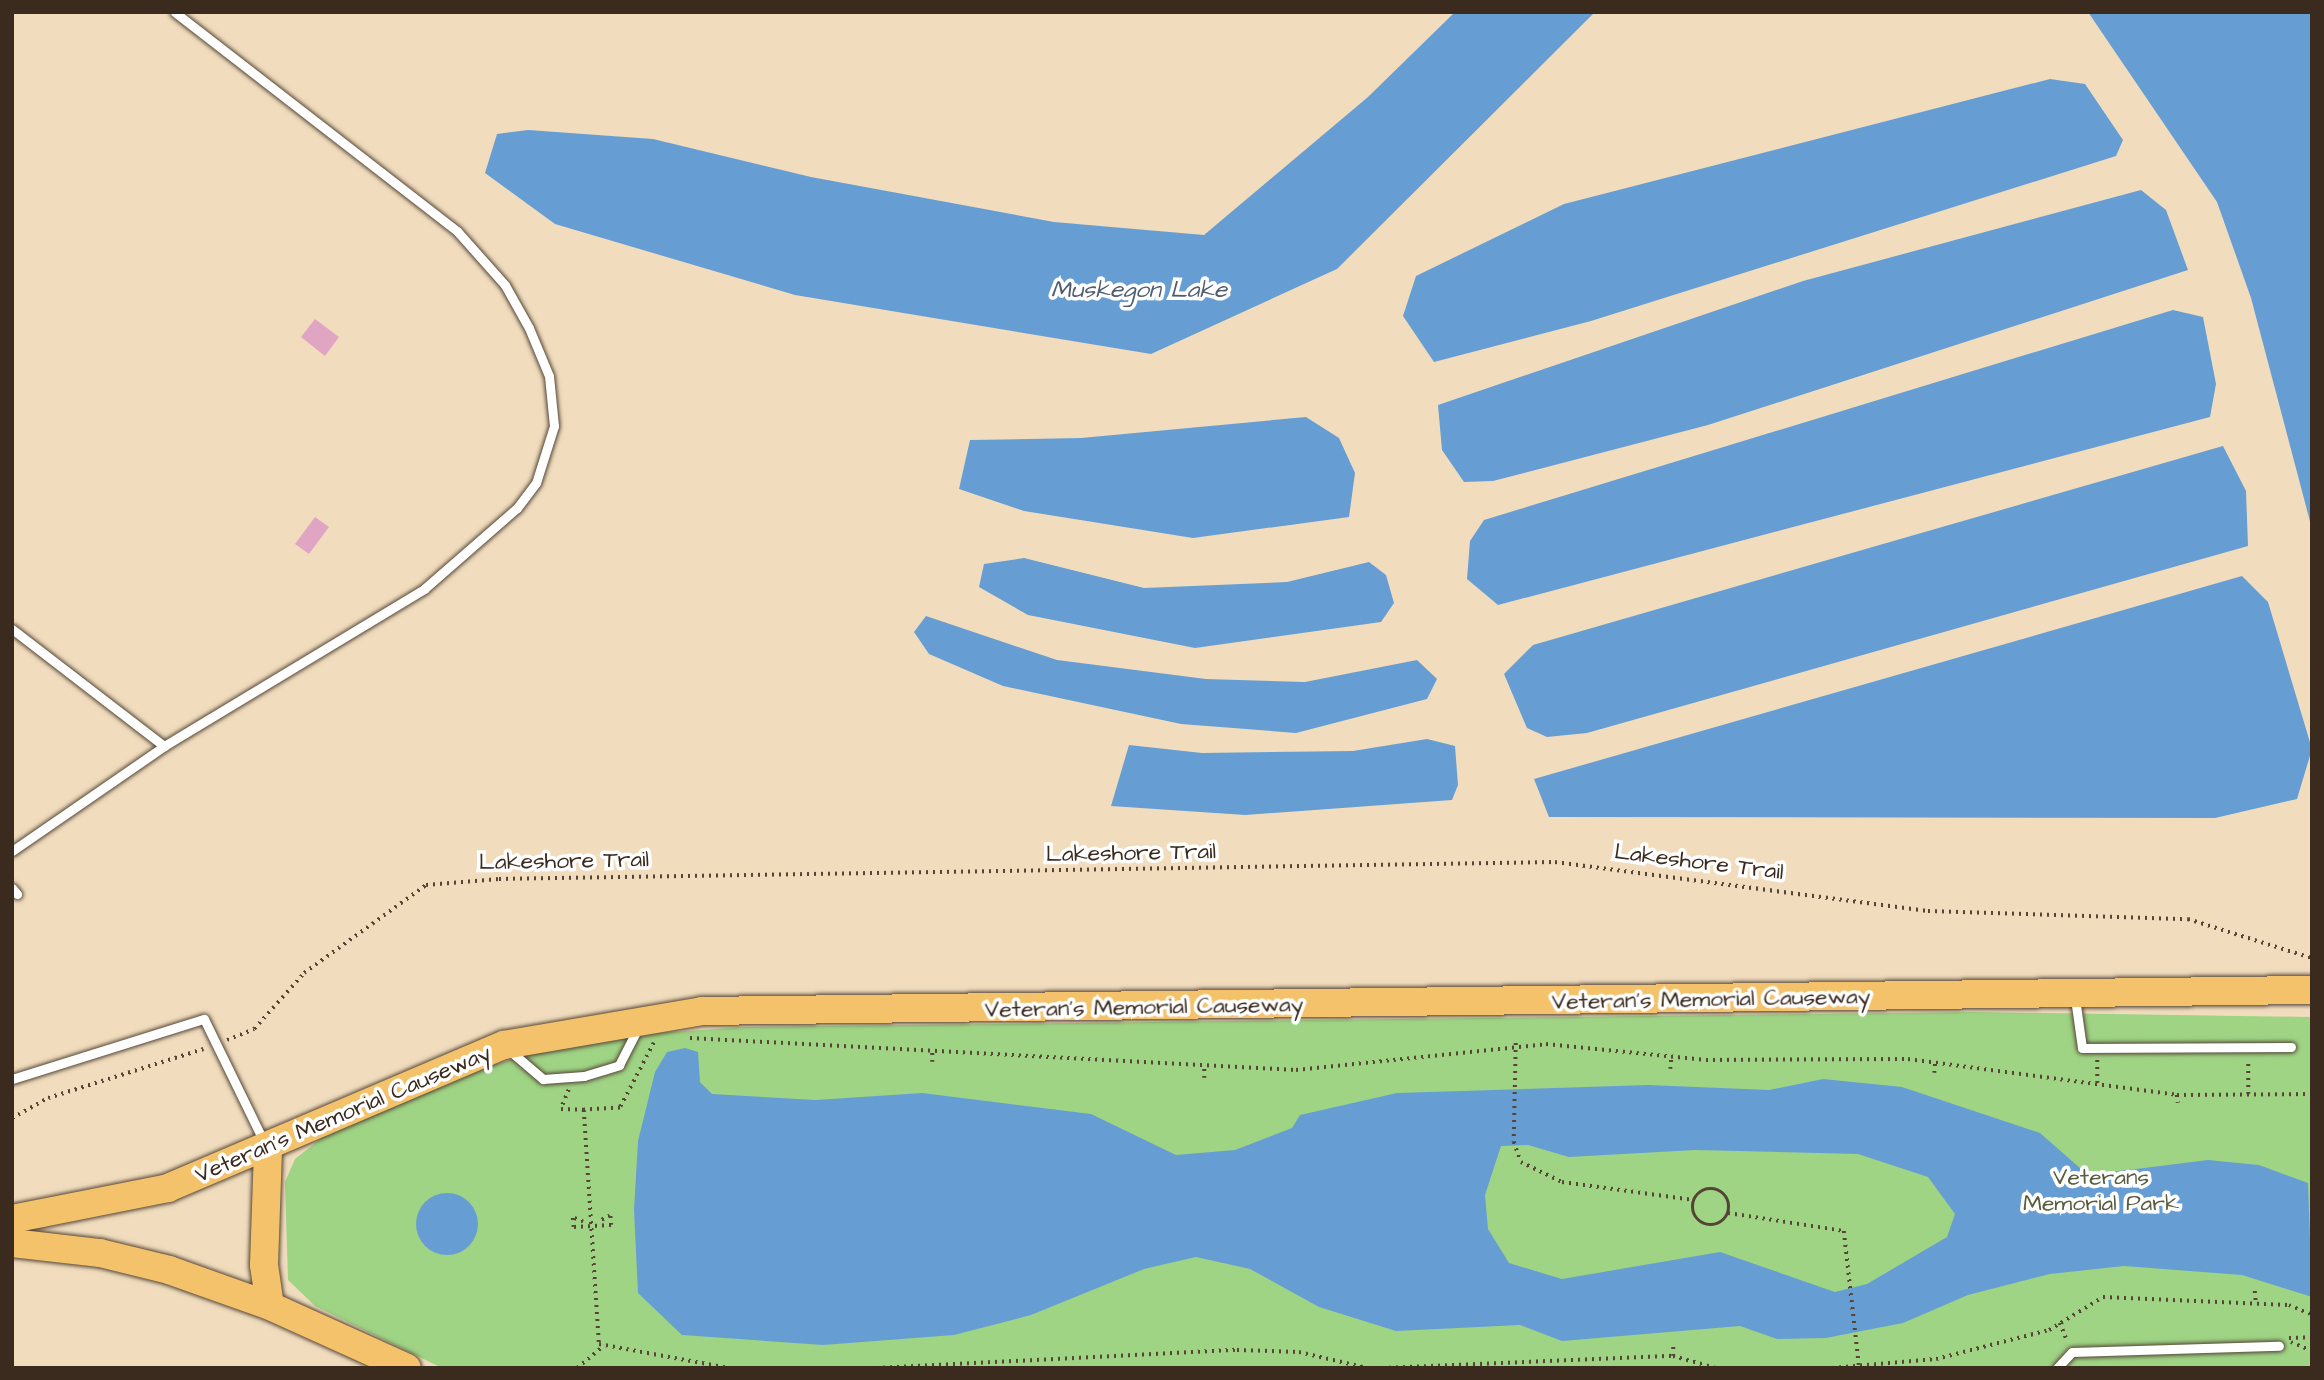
<!DOCTYPE html>
<html>
<head>
<meta charset="utf-8">
<style>
	body { margin:0 }
	#map { position:relative; width:2324px; height:1380px; overflow:hidden; background:#f1ddbe; font-family:"Architects Daughter",sans-serif }
	div>[style] { position:absolute }
	.green>* { inset:0; background:#9fd485 }
	.water>* { inset:0; background:#669ed4 }
	.round { border-radius:50% }
	.building>* { inset:0; background:#e1a5c4 }
	.path>* { height:3.5px; margin-top:-1.75px; transform-origin:0; background:repeating-linear-gradient(90deg,#564536 0 2px,transparent 0 7px) }
	.path>.ring { margin:-1.75px; padding:0; box-sizing:content-box; background:none; border:3.5px solid #564536; border-radius:50% }
	.roads { filter:drop-shadow(0 0 2px #564536) drop-shadow(0 0 2px #564536) }
	.service>* { height:9px; margin:-4.5px; padding:0 4.5px; transform-origin:4.5px; border-radius:4.5px; background:#fff }
	.primary>* { height:28px; margin:-14px; padding:0 14px; transform-origin:14px; border-radius:14px; background:#f4c26a }
	span { translate:-50% -50%; white-space:nowrap; text-align:center; line-height:1.15; -webkit-text-stroke:7px #fff; paint-order:stroke }
	.street-label { font-size:23px; color:#3b2a1e }
	.park-label { font-size:23px; color:#595d3d }
	.water-label { font-size:24px; color:#4e5e70; font-style:italic }
	.frame { position:absolute; inset:0; border:14px solid #3b2a1e; pointer-events:none }
</style>
</head>
<body>
<div id="map">
	<div class="green">
		<div style="clip-path:polygon(1973px 1012px,2312px 1017px,2312px 1368px,442px 1368px,315px 1306px,288px 1280px,285px 1182px,295px 1159px,328px 1133px,453px 1077px,585px 1038px,744px 1027px)"></div>
	</div>
	<div class="water">
		<div style="clip-path:polygon(1455px 12px,1595px 12px,1337px 269px,1151px 354px,795px 295px,555px 224px,485px 173px,497px 134px,528px 130px,653px 139px,811px 177px,1054px 222px,1204px 235px,1368px 97px)"></div>
		<div style="clip-path:polygon(2088px 12px,2312px 12px,2312px 529px,2251px 298px,2217px 202px)"></div>
		<div style="clip-path:polygon(2050px 79px,2085px 84px,2123px 140px,2116px 156px,1591px 321px,1434px 362px,1403px 316px,1416px 276px,1564px 204px)"></div>
		<div style="clip-path:polygon(2141px 190px,2166px 210px,2188px 270px,1708px 425px,1493px 481px,1464px 482px,1442px 450px,1438px 405px,1803px 281px)"></div>
		<div style="clip-path:polygon(2173px 310px,2203px 317px,2216px 384px,2210px 417px,1498px 605px,1467px 579px,1470px 541px,1484px 520px)"></div>
		<div style="clip-path:polygon(1306px 417px,1339px 438px,1355px 473px,1349px 517px,1193px 538px,1024px 511px,959px 489px,970px 440px,1081px 438px)"></div>
		<div style="clip-path:polygon(2223px 446px,2246px 491px,2248px 546px,1587px 733px,1547px 737px,1527px 728px,1504px 674px,1533px 645px)"></div>
		<div style="clip-path:polygon(1024px 558px,1144px 588px,1287px 582px,1369px 562px,1386px 575px,1394px 603px,1381px 622px,1195px 648px,1028px 615px,979px 587px,984px 564px)"></div>
		<div style="clip-path:polygon(2242px 576px,2268px 602px,2312px 749px,2297px 799px,2215px 818px,1549px 817px,1534px 779px)"></div>
		<div style="clip-path:polygon(926px 616px,1057px 660px,1206px 679px,1305px 682px,1417px 660px,1437px 679px,1427px 699px,1296px 733px,1181px 724px,1003px 686px,929px 654px,914px 632px)"></div>
		<div style="clip-path:polygon(1427px 739px,1455px 746px,1458px 785px,1452px 800px,1245px 815px,1111px 806px,1129px 745px,1202px 753px,1353px 751px)"></div>
		<div style="clip-path:polygon(evenodd,685px 1048px,698px 1052px,700px 1082px,712px 1094px,816px 1100px,922px 1093px,1091px 1114px,1176px 1155px,1235px 1150px,1292px 1128px,1300px 1115px,1397px 1093px,1648px 1085px,1769px 1090px,1823px 1079px,1902px 1087px,2040px 1133px,2088px 1175px,2208px 1160px,2259px 1165px,2308px 1183px,2312px 1297px,2242px 1275px,2124px 1266px,2050px 1274px,1968px 1295px,1903px 1323px,1826px 1338px,1777px 1339px,1740px 1326px,1562px 1341px,1520px 1325px,1396px 1331px,1319px 1307px,1250px 1269px,1196px 1257px,1144px 1269px,1031px 1315px,954px 1335px,823px 1345px,682px 1335px,638px 1293px,634px 1210px,638px 1141px,655px 1072px,667px 1052px,685px 1048px,1528px 1145px,1569px 1157px,1695px 1150px,1858px 1154px,1928px 1177px,1955px 1214px,1947px 1237px,1867px 1284px,1835px 1292px,1720px 1252px,1562px 1279px,1509px 1263px,1488px 1229px,1485px 1195px,1501px 1146px,1528px 1145px)"></div>
		<div class="round" style="left:416px;top:1193px;width:62px;height:62px"></div>
	</div>
	<div class="building">
		<div style="clip-path:polygon(315px 319px,339px 337px,325px 356px,301px 337px)"></div>
		<div style="clip-path:polygon(315px 517px,329px 527px,309px 554px,295px 544px)"></div>
	</div>
	<div class="path">
		<div style="left:690px;top:1038px;width:607px;rotate:3.02deg"></div>
		<div style="left:1296px;top:1070px;width:251px;rotate:-5.9deg"></div>
		<div style="left:1546px;top:1044px;width:161px;rotate:5.7deg"></div>
		<div style="left:1706px;top:1060px;width:202px;rotate:-0.3deg"></div>
		<div style="left:1908px;top:1059px;width:271px;rotate:7.6deg"></div>
		<div style="left:2177px;top:1095px;width:135px;rotate:-0.4deg"></div>
		<div style="left:227px;top:1040px;width:29px;rotate:-22deg"></div>
		<div style="left:254px;top:1029px;width:75px;rotate:-48.2deg"></div>
		<div style="left:304px;top:973px;width:150px;rotate:-35.8deg"></div>
		<div style="left:426px;top:885px;width:73px;rotate:-4.7deg"></div>
		<div style="left:499px;top:879px;width:1056px;rotate:-0.92deg"></div>
		<div style="left:1555px;top:862px;width:376px;rotate:7.5deg"></div>
		<div style="left:1928px;top:911px;width:260px;rotate:1.8deg"></div>
		<div style="left:2188px;top:919px;width:130px;rotate:17.5deg"></div>
		<div style="left:654px;top:1043px;width:73px;rotate:117.6deg"></div>
		<div style="left:620px;top:1108px;width:36px;rotate:177deg"></div>
		<div style="left:584px;top:1110px;width:234px;rotate:86.3deg"></div>
		<div style="left:599px;top:1344px;width:132px;rotate:10.5deg"></div>
		<div style="left:1516px;top:1043px;width:99px;rotate:91.2deg"></div>
		<div style="left:1514px;top:1142px;width:21px;rotate:71deg"></div>
		<div style="left:1521px;top:1162px;width:46px;rotate:26deg"></div>
		<div style="left:1562px;top:1182px;width:133px;rotate:7.8deg"></div>
		<div style="left:932px;top:1062px;width:11px;rotate:-90deg"></div>
		<div style="left:1670px;top:1069px;width:10px;rotate:-84deg"></div>
		<div style="left:1934px;top:1073px;width:12px;rotate:-85deg"></div>
		<div style="left:1204px;top:1078px;width:11px;rotate:-90deg"></div>
		<div style="left:2097px;top:1083px;width:23px;rotate:-90deg"></div>
		<div style="left:569px;top:1090px;width:21px;rotate:113deg"></div>
		<div style="left:561px;top:1109px;width:23px;rotate:2deg"></div>
		<div style="left:2248px;top:1094px;width:33px;rotate:-90deg"></div>
		<div style="left:2177px;top:1095px;width:8px;rotate:83deg"></div>
		<div style="left:12px;top:1118px;width:41px;rotate:-29.1deg"></div>
		<div style="left:48px;top:1098px;width:163px;rotate:-17.5deg"></div>
		<div class="ring" style="left:1693px;top:1189px;width:32.5px;height:32.5px"></div>
		<div style="left:1728px;top:1213px;width:117px;rotate:8.8deg"></div>
		<div style="left:1844px;top:1231px;width:135px;rotate:83.6deg"></div>
		<div style="left:583px;top:1222px;width:11px;rotate:-158deg"></div>
		<div style="left:573px;top:1218px;width:9px;rotate:84deg"></div>
		<div style="left:574px;top:1227px;width:37px;rotate:-3deg"></div>
		<div style="left:611px;top:1225px;width:9px;rotate:-96deg"></div>
		<div style="left:610px;top:1216px;width:11px;rotate:153deg"></div>
		<div style="left:2255px;top:1291px;width:11px;rotate:85deg"></div>
		<div style="left:2060px;top:1323px;width:18px;rotate:68deg"></div>
		<div style="left:2289px;top:1338px;width:23px;rotate:-2deg"></div>
		<div style="left:2291px;top:1342px;width:23px;rotate:23deg"></div>
		<div style="left:1673px;top:1356px;width:13px;rotate:-90deg"></div>
		<div style="left:577px;top:1368px;width:35px;rotate:-40deg"></div>
		<div style="left:775px;top:1368px;width:57px"></div>
		<div style="left:876px;top:1368px;width:361px;rotate:-2.9deg"></div>
		<div style="left:1237px;top:1350px;width:62px;rotate:1.8deg"></div>
		<div style="left:1299px;top:1352px;width:70px;rotate:13.2deg"></div>
		<div style="left:1382px;top:1368px;width:291px;rotate:-2.4deg"></div>
		<div style="left:1673px;top:1356px;width:45px;rotate:15.6deg"></div>
		<div style="left:1832px;top:1368px;width:104px;rotate:-4.9deg"></div>
		<div style="left:1936px;top:1359px;width:117px;rotate:-14.4deg"></div>
		<div style="left:2049px;top:1330px;width:63px;rotate:-31.4deg"></div>
		<div style="left:2103px;top:1297px;width:186px;rotate:2.5deg"></div>
		<div style="left:2289px;top:1305px;width:25px;rotate:23deg"></div>
	</div>
	<div class="roads">
		<div class="service">
			<div style="left:12px;top:629px;width:192px;rotate:37.6deg"></div>
			<div style="left:12px;top:851px;width:185px;rotate:-34.6deg"></div>
			<div style="left:164px;top:746px;width:304px;rotate:-31.1deg"></div>
			<div style="left:424px;top:589px;width:123px;rotate:-41.1deg"></div>
			<div style="left:517px;top:508px;width:31px;rotate:-53deg"></div>
			<div style="left:536px;top:483px;width:60px;rotate:-72.5deg"></div>
			<div style="left:554px;top:426px;width:50px;rotate:-95.7deg"></div>
			<div style="left:549px;top:376px;width:52px;rotate:-112.6deg"></div>
			<div style="left:529px;top:328px;width:49px;rotate:-119.2deg"></div>
			<div style="left:505px;top:285px;width:72px;rotate:-131.6deg"></div>
			<div style="left:457px;top:231px;width:357px;rotate:-142.2deg"></div>
			<div style="left:12px;top:888px;width:8px;rotate:50deg"></div>
			<div style="left:2075px;top:998px;width:50px;rotate:82deg"></div>
			<div style="left:2082px;top:1048px;width:209px;rotate:-0.3deg"></div>
			<div style="left:509px;top:1050px;width:45px;rotate:40.5deg"></div>
			<div style="left:543px;top:1079px;width:41px;rotate:-4.2deg"></div>
			<div style="left:584px;top:1076px;width:37px;rotate:-17deg"></div>
			<div style="left:619px;top:1065px;width:44px;rotate:-62.9deg"></div>
			<div style="left:12px;top:1079px;width:201px;rotate:-17.4deg"></div>
			<div style="left:204px;top:1019px;width:137px;rotate:64deg"></div>
			<div style="left:2057px;top:1368px;width:22px;rotate:-47deg"></div>
			<div style="left:2072px;top:1352px;width:207px;rotate:-1.7deg"></div>
		</div>
		<div class="primary">
			<div style="left:268px;top:1150px;width:115px;rotate:92deg"></div>
			<div style="left:264px;top:1265px;width:41px;rotate:81.7deg"></div>
			<div style="left:12px;top:1219px;width:159px;rotate:-11.2deg"></div>
			<div style="left:168px;top:1188px;width:365px;rotate:-23.1deg"></div>
			<div style="left:504px;top:1045px;width:201px;rotate:-9.7deg"></div>
			<div style="left:702px;top:1011px;width:1610px;rotate:-0.75deg"></div>
			<div style="left:12px;top:1243px;width:89px;rotate:6.5deg"></div>
			<div style="left:100px;top:1253px;width:71px;rotate:13.8deg"></div>
			<div style="left:169px;top:1270px;width:107px;rotate:19.6deg"></div>
			<div style="left:270px;top:1306px;width:150px;rotate:24.3deg"></div>
		</div>
	</div>
	<div class="street-label">
		<span style="left:1131px;top:853px;rotate:-1deg">Lakeshore Trail</span>
		<span style="left:564px;top:861px;rotate:-1deg">Lakeshore Trail</span>
		<span style="left:1699px;top:862px;rotate:7deg">Lakeshore Trail</span>
		<span style="left:1711px;top:999px;rotate:-1deg">Veteran's Memorial Causeway</span>
		<span style="left:1144px;top:1007px;rotate:-1deg">Veteran's Memorial Causeway</span>
		<span style="left:343px;top:1114px;rotate:-23deg">Veteran's Memorial Causeway</span>
	</div>
	<div class="park-label">
		<span style="left:2101px;top:1190px">Veterans<br>Memorial Park</span>
	</div>
	<div class="water-label">
		<span style="left:1139px;top:291px">Muskegon Lake</span>
	</div>
	<div class="frame"></div>
</div>
</body>
</html>
